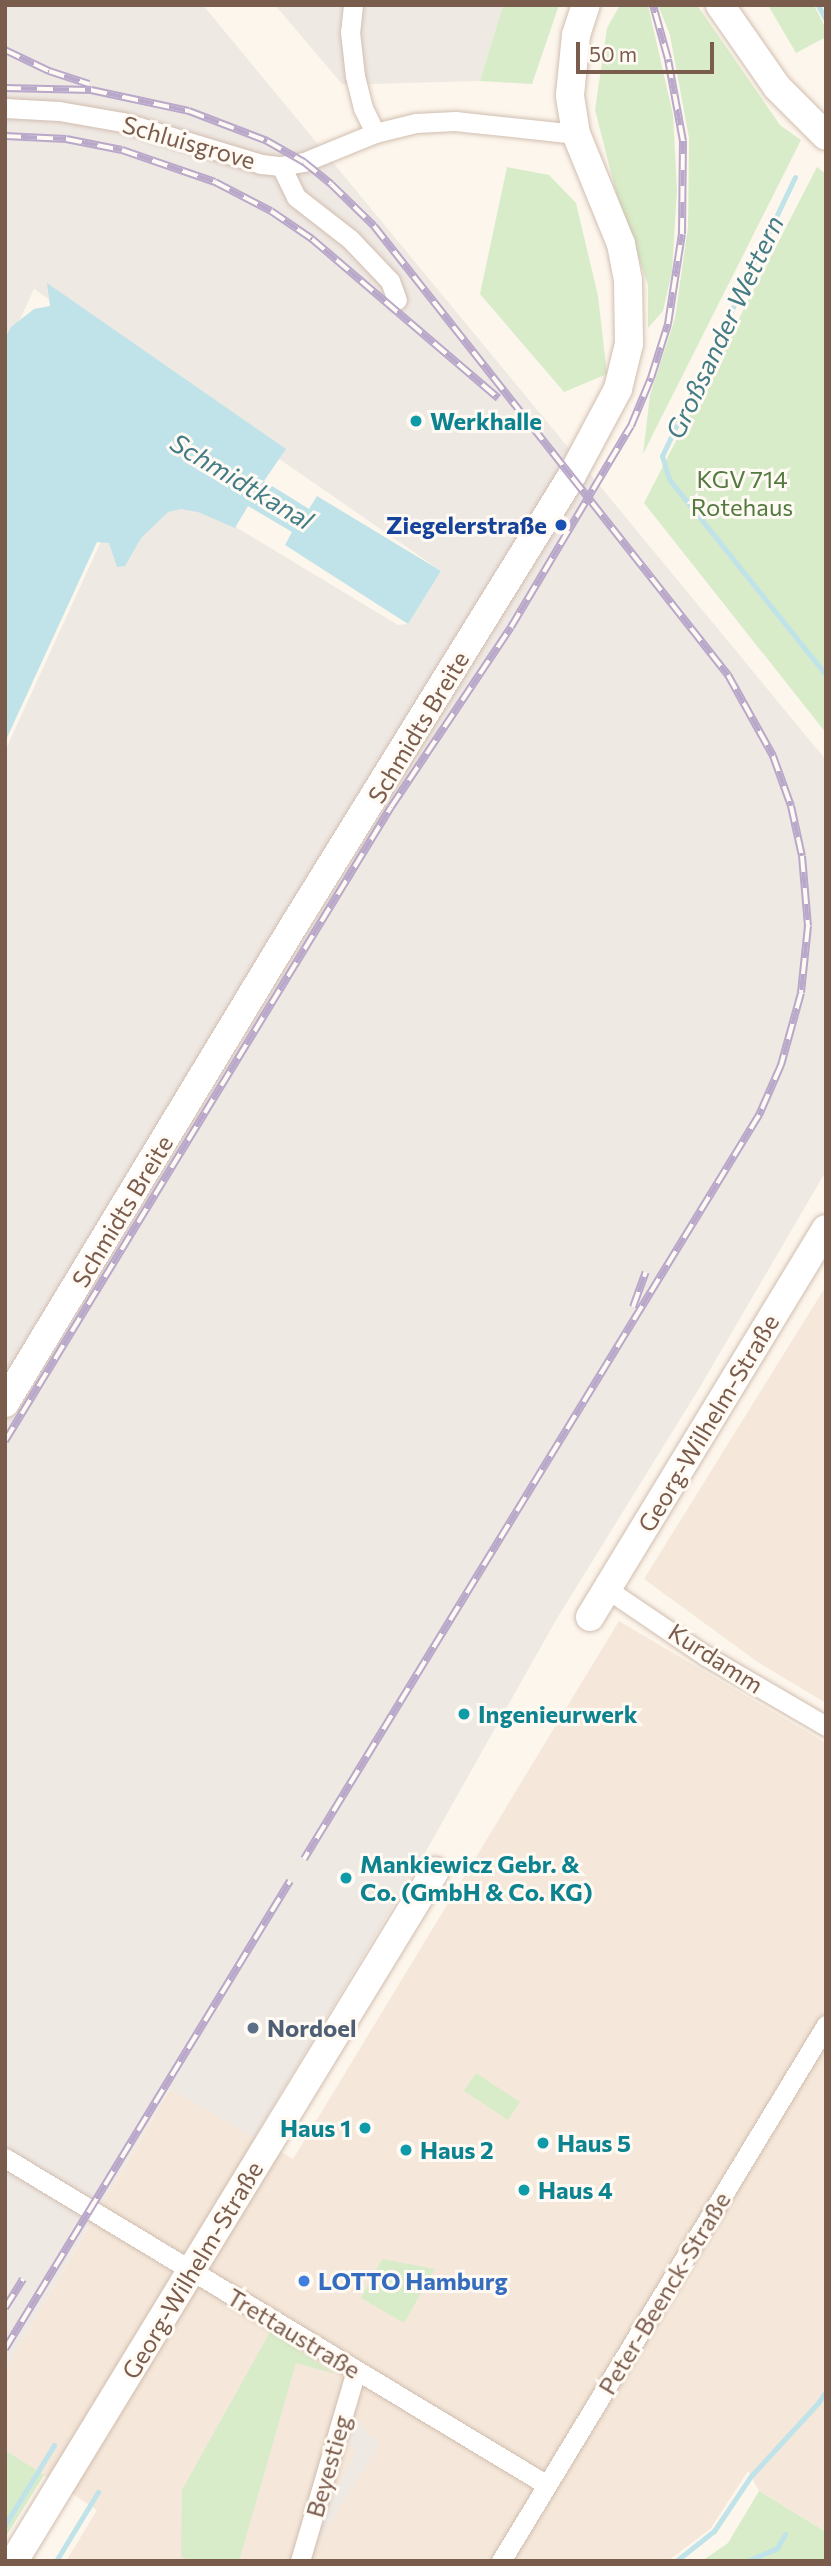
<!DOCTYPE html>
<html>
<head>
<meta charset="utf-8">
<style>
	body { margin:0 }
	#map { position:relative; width:831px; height:2566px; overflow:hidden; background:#fdf6ec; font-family:Commissioner,sans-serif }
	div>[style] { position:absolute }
	.residential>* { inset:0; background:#f5e8da }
	.industrial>* { inset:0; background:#efe9e4 }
	.green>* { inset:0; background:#d8ecc9 }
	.water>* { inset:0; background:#bfe3e8 }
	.stream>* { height:5px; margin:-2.5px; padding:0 2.5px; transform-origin:2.5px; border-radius:2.5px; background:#bfe3e8 }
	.roads { filter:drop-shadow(0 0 2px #d1beb0) drop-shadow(0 0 2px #d1beb0) }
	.minor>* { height:19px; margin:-9.5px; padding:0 9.5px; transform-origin:9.5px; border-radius:9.5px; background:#fff }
	.secondary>* { height:28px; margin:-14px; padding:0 14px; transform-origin:14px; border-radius:14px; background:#fff }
	.rail>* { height:8px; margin-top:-4px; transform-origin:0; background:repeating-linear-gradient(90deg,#fffaf3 0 16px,#b9a8c9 0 32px); box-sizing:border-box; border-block:2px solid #b9a8c9 }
	.dots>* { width:19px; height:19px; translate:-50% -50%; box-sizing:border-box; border:4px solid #fffaf3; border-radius:50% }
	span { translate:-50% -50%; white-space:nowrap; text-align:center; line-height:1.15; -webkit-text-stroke:6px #fffaf3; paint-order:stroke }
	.street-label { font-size:24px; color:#7a5c4d }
	.culture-label { font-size:24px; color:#0d838f; font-weight:700 }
	.left { translate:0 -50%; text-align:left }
	.right { translate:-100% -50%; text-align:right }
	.park-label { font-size:24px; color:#537a41 }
	.transit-label { font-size:24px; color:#164399; font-weight:700 }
	.service-label { font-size:24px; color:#4e5e75; font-weight:700 }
	.shop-label { font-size:24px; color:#366cbe; font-weight:700 }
	.water-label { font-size:26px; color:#437c86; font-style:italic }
	.frame { position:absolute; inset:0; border:7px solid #7a5c4d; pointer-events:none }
	.scale { position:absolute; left:576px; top:42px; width:138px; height:32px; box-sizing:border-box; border:4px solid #7a5c4d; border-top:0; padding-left:9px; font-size:21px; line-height:24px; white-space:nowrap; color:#7a5c4d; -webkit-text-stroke:5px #fffaf3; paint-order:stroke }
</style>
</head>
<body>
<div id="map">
	<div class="residential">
		<div style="clip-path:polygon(826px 1286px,826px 1703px,759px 1663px,644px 1579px)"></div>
		<div style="clip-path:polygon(619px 1621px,826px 1743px,826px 2532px,759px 2491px,748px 2471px,711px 2528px,668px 2561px,66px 2561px,97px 2510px,5px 2450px,5px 2369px,171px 2088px,293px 2159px)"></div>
	</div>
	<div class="industrial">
		<div style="clip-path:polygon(5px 5px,203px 5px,826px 760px,826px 1171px,700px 1387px,556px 1620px,425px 1853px,254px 2138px,170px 2089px,5px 2369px,5px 751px,119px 502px,176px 491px,398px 625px,408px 624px,441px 571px,34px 289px,5px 352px)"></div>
		<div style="clip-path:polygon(275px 5px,503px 5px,480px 81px,371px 84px,342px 84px)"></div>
		<div style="clip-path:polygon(359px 2420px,372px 2439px,375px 2437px,380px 2443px,322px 2537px,312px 2530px,357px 2453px,343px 2436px)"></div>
	</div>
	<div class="green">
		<div style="clip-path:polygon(503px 5px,559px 5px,532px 84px,480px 81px)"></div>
		<div style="clip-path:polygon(620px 5px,648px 5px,673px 115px,677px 189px,672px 272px,663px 311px,648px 328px,648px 285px,616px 192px,595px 110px,607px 28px)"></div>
		<div style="clip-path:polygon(658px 5px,697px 5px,780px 125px,801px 140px,643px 454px,650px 395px,675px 318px,688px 227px,689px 138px,670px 35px)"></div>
		<div style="clip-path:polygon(768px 5px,814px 5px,826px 29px,826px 37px,796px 53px)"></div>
		<div style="clip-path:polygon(507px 167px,549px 175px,576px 203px,598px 296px,607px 374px,564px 392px,480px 294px)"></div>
		<div style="clip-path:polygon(817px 167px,826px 174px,826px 733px,644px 503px)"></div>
		<div style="clip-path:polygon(476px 2073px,520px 2102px,508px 2120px,464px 2091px)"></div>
		<div style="clip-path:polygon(382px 2259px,435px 2269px,404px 2323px,361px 2298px)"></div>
		<div style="clip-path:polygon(270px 2332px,335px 2374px,296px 2363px,239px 2561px,194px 2561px,181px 2557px,182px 2490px)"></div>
		<div style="clip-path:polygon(5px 2450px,44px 2475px,5px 2538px)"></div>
		<div style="clip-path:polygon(759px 2491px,826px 2532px,826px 2561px,702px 2561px,728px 2543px)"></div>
	</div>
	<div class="water">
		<div style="clip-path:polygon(47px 283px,286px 449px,264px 481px,309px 509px,317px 496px,441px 571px,408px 624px,285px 545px,292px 532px,248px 506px,235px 528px,198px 512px,181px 509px,168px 512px,141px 538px,125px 566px,117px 567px,109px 543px,97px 542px,5px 742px,5px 338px,11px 327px,34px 309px,50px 306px)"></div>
	</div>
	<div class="stream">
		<div style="left:818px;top:5px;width:17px;rotate:62deg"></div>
		<div style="left:795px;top:177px;width:309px;rotate:115.5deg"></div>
		<div style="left:662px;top:456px;width:24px;rotate:73deg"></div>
		<div style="left:669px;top:479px;width:251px;rotate:51.3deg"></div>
		<div style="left:5px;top:2525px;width:94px;rotate:-58.5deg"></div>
		<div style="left:56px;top:2561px;width:81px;rotate:-58.7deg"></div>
		<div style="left:676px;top:2561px;width:48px;rotate:-38.3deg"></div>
		<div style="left:714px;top:2531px;width:66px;rotate:-56.1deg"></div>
		<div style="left:751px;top:2476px;width:99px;rotate:-47.5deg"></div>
		<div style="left:818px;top:2403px;width:14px;rotate:-56deg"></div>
		<div style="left:747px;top:2561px;width:33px;rotate:-23deg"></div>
		<div style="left:777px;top:2548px;width:16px;rotate:-60deg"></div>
	</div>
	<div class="roads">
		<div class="minor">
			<div style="left:353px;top:5px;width:27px;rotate:96deg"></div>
			<div style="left:350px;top:32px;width:44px;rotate:83.5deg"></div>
			<div style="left:355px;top:76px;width:33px;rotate:76deg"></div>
			<div style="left:363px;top:108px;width:28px;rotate:64deg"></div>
			<div style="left:5px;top:108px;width:54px;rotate:3.2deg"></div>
			<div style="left:59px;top:111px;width:65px;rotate:9.8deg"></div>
			<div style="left:123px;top:122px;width:144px;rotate:16.9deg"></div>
			<div style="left:261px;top:164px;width:20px;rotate:6deg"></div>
			<div style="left:281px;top:166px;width:23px;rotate:-10deg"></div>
			<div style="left:304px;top:162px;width:77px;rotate:-22.2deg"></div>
			<div style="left:375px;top:133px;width:42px;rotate:-13.7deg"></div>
			<div style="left:416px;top:123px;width:39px;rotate:-3deg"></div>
			<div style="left:455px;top:121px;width:122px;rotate:6.1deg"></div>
			<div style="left:281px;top:166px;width:34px;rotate:64deg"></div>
			<div style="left:296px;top:197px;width:68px;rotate:37.9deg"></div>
			<div style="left:350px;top:239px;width:58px;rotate:46.4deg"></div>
			<div style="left:390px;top:281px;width:20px;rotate:70deg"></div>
			<div style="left:607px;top:1589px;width:120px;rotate:34.1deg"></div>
			<div style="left:706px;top:1656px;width:139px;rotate:30.3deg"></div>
			<div style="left:5px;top:2158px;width:633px;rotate:31.1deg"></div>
			<div style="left:300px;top:2561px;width:198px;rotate:-73.6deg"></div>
			<div style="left:501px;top:2561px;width:627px;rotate:-58.77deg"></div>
		</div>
		<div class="secondary">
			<div style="left:720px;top:5px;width:100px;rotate:55.2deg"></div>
			<div style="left:777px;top:87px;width:69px;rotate:45deg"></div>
			<div style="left:5px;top:1403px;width:553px;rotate:-58.84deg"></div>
			<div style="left:291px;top:930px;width:533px;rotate:-58.28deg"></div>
			<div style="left:571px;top:477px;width:100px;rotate:-61.9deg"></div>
			<div style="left:618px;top:389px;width:46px;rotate:-76.3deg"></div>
			<div style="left:629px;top:344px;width:64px;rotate:-90.9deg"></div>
			<div style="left:628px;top:280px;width:37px;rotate:-101deg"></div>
			<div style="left:621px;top:244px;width:119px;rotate:-112.2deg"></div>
			<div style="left:576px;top:134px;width:39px;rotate:-99deg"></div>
			<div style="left:570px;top:95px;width:60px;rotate:-84.3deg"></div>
			<div style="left:576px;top:35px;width:32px;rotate:-72deg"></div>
			<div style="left:590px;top:1617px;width:454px;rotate:-58.7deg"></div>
			<div style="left:14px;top:2561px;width:808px;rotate:-58.61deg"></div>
		</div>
	</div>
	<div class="rail">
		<div style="left:5px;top:50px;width:49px;rotate:25.5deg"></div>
		<div style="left:49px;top:71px;width:42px;rotate:18deg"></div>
		<div style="left:5px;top:88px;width:86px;rotate:1.3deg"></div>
		<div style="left:91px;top:90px;width:100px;rotate:12.1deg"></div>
		<div style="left:189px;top:111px;width:84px;rotate:21deg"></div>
		<div style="left:267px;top:141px;width:43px;rotate:29.6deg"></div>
		<div style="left:304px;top:162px;width:35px;rotate:39deg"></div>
		<div style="left:331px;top:184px;width:60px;rotate:44.3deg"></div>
		<div style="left:374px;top:226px;width:572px;rotate:51.75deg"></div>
		<div style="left:728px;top:675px;width:93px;rotate:60.9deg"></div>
		<div style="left:773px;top:756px;width:53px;rotate:70.2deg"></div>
		<div style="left:791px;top:806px;width:51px;rotate:77.6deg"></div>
		<div style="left:802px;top:856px;width:70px;rotate:85.1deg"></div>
		<div style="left:808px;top:926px;width:67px;rotate:96deg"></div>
		<div style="left:801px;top:993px;width:75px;rotate:105.5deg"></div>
		<div style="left:781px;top:1065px;width:55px;rotate:113.7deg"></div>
		<div style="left:759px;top:1115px;width:872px;rotate:121.45deg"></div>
		<div style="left:5px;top:136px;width:61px;rotate:2.8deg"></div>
		<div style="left:66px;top:139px;width:57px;rotate:11.1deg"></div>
		<div style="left:122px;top:150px;width:98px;rotate:19deg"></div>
		<div style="left:215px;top:182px;width:63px;rotate:27.4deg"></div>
		<div style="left:271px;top:211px;width:50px;rotate:34.3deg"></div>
		<div style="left:312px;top:239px;width:245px;rotate:40.5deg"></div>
		<div style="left:633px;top:1307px;width:37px;rotate:-70deg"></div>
		<div style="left:5px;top:1441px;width:742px;rotate:-58.67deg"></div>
		<div style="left:391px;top:807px;width:216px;rotate:-56.3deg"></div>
		<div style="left:511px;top:627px;width:234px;rotate:-59.2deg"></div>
		<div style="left:631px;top:426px;width:52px;rotate:-67.4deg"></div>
		<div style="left:651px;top:378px;width:57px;rotate:-72.5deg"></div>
		<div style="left:668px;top:324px;width:91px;rotate:-81.2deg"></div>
		<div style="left:682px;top:234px;width:93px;rotate:-89.4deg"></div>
		<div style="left:683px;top:141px;width:83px;rotate:-100.4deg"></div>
		<div style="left:668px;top:59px;width:56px;rotate:-105.5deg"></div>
		<div style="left:5px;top:2308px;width:34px;rotate:-58deg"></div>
		<div style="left:5px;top:2349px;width:548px;rotate:-58.66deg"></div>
	</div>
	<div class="dots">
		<div style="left:416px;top:421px;background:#0f9aa8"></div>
		<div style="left:561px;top:525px;background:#1a4fb4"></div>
		<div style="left:464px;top:1714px;background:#0f9aa8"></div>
		<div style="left:346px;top:1878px;background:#0f9aa8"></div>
		<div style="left:253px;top:2028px;background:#5c6f8a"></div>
		<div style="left:365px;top:2128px;background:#0f9aa8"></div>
		<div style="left:543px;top:2143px;background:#0f9aa8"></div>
		<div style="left:406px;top:2150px;background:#0f9aa8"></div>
		<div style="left:524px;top:2190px;background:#0f9aa8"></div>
		<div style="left:304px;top:2281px;background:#3f7fe0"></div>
	</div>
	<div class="street-label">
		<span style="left:189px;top:142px;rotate:16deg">Schluisgrove</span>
		<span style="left:418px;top:727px;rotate:-59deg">Schmidts Breite</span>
		<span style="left:122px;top:1211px;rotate:-59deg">Schmidts Breite</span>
		<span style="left:708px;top:1423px;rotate:-59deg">Georg-Wilhelm-Straße</span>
		<span style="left:716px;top:1658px;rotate:33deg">Kurdamm</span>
		<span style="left:192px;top:2270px;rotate:-59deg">Georg-Wilhelm-Straße</span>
		<span style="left:664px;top:2293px;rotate:-59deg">Peter-Beenck-Straße</span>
		<span style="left:294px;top:2333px;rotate:31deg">Trettaustraße</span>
		<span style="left:328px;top:2466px;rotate:-74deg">Beyestieg</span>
	</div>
	<div class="culture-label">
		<span class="left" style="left:430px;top:421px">Werkhalle</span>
		<span class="left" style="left:478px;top:1714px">Ingenieurwerk</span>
		<span class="left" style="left:360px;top:1878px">Mankiewicz Gebr. &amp;<br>Co. (GmbH &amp; Co. KG)</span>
		<span class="right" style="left:351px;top:2128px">Haus 1</span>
		<span class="left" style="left:557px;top:2143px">Haus 5</span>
		<span class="left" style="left:420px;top:2150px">Haus 2</span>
		<span class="left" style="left:538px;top:2190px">Haus 4</span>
	</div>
	<div class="park-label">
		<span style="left:742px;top:493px">KGV 714<br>Rotehaus</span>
	</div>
	<div class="transit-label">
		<span class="right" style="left:547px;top:525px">Ziegelerstraße</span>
	</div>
	<div class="service-label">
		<span class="left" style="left:267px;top:2028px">Nordoel</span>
	</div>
	<div class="shop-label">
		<span class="left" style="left:318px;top:2281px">LOTTO Hamburg</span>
	</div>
	<div class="water-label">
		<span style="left:724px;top:327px;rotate:-65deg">Großsander Wettern</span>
		<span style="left:242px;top:481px;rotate:31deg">Schmidtkanal</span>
	</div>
	<div class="frame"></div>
	<div class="scale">50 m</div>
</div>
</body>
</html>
